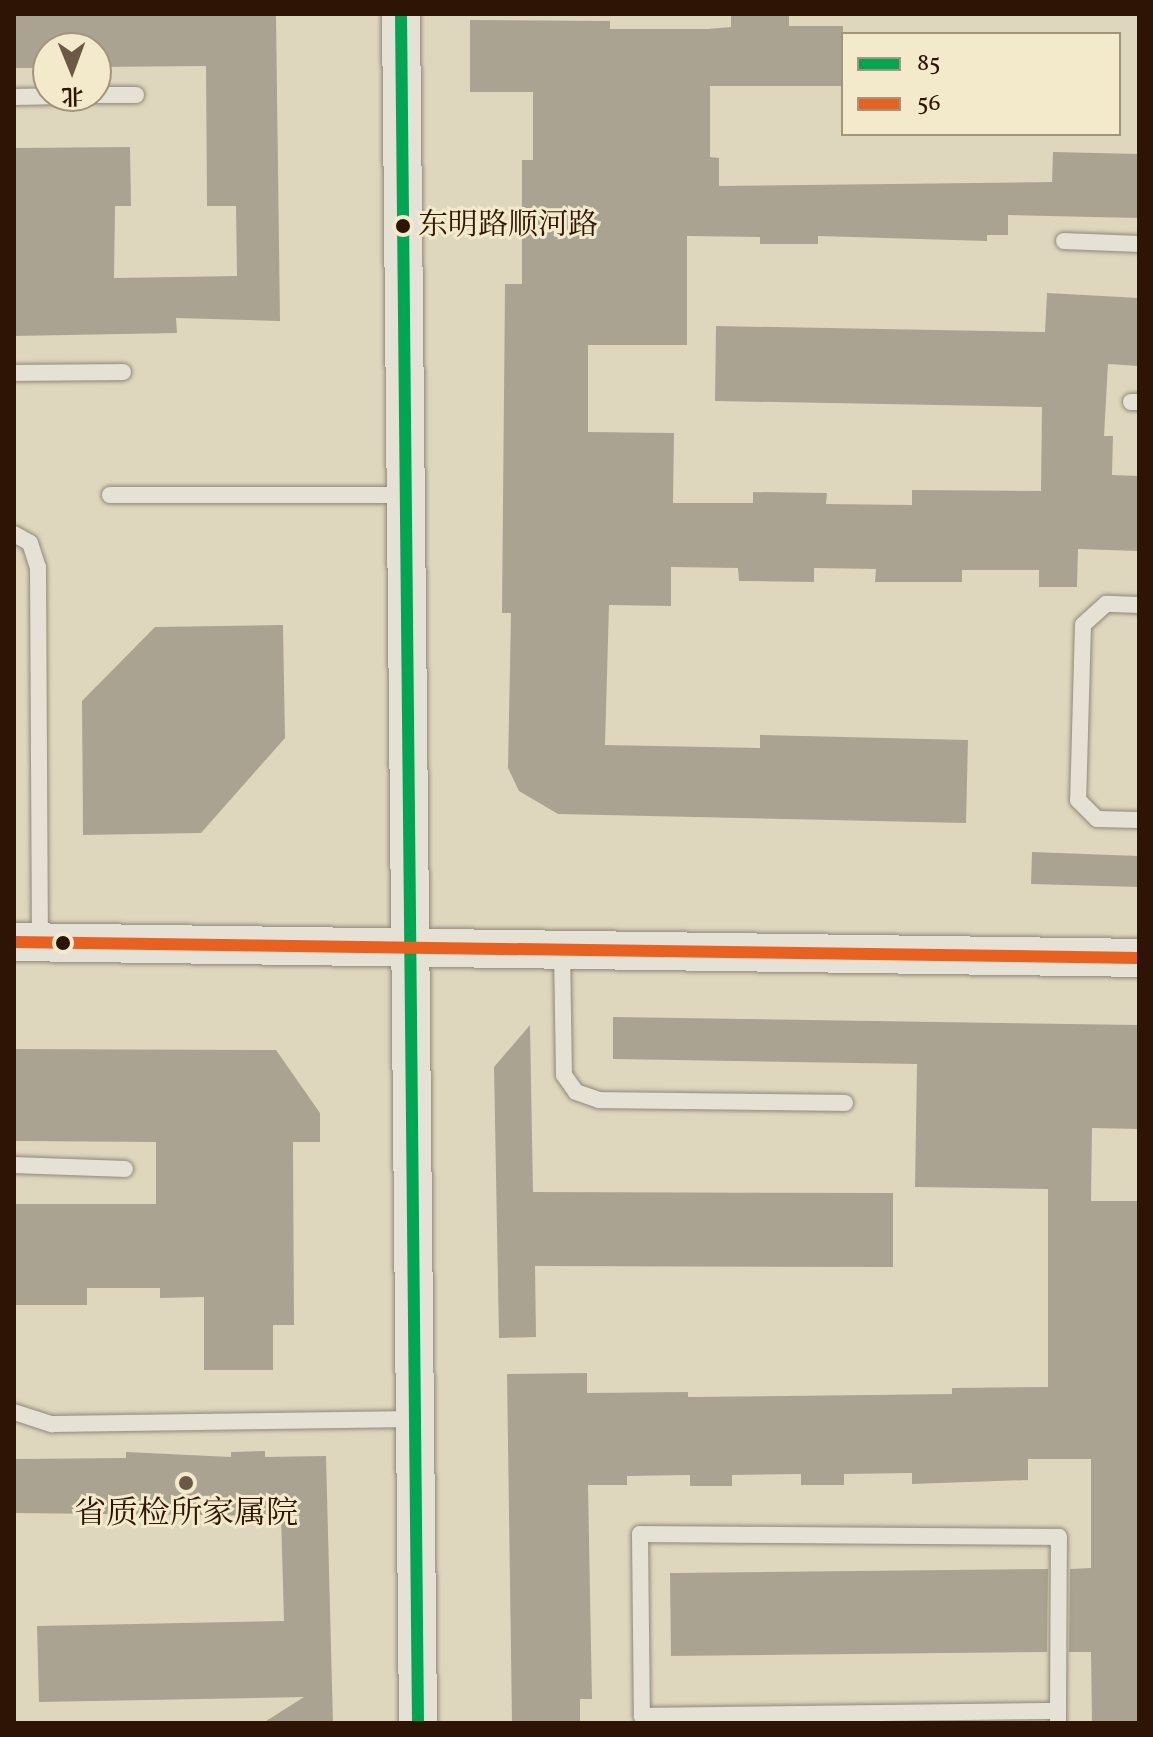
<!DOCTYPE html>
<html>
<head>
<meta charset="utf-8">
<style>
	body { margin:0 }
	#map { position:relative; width:1153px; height:1737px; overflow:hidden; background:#dfd7bd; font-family:Vollkorn,"Noto Serif SC",serif }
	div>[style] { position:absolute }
	.building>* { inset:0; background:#aba392 }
	.roads { filter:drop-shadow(0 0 2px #8f8878) drop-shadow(0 0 2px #8f8878) }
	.service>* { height:16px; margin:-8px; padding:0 8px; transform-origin:8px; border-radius:8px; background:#e5e1d5 }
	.tertiary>* { height:38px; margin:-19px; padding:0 19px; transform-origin:19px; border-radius:19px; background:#e5e1d5 }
	.bus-1>* { height:12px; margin:-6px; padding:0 6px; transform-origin:6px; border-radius:6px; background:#00a651 }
	.bus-2>* { height:12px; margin:-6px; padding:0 6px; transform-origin:6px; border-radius:6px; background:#e86121 }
	.dots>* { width:22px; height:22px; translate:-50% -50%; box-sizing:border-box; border:4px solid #f3eacc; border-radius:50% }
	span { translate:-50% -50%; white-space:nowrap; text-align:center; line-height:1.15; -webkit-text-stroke:6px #f3eacc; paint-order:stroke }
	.bus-label { font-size:30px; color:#2d1405 }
	.left { translate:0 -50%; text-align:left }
	.poi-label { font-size:32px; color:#2d1405 }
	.frame { position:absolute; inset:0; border:16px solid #2d1405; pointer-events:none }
	.legend { position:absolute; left:841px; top:32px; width:280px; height:104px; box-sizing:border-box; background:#f3eacc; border:2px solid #a4947c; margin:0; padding:10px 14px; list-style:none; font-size:24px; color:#2d1405 }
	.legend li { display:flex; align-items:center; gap:16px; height:40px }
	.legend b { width:40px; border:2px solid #a4947c }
	.north { position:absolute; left:32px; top:32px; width:80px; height:80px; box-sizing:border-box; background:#f3eacc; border:2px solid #a4947c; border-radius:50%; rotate:179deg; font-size:22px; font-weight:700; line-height:32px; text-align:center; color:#2d1405 }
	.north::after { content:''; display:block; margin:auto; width:28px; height:36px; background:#6b5845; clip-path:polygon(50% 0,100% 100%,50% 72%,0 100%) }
</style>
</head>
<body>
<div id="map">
	<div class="building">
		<div style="clip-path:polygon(14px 14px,276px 14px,280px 321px,176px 318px,177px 333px,14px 336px,14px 148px,130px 147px,131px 206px,115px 206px,114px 278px,237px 276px,236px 206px,207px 206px,206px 66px,96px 67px,96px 48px,48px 48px,48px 68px,14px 68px)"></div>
		<div style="clip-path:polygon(789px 14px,789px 26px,843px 26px,843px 86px,710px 86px,710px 157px,719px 158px,719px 186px,1052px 182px,1053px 152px,1139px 154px,1139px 218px,1008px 215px,1008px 235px,987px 235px,987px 241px,818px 236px,818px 244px,760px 244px,760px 237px,687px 236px,687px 345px,588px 345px,588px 432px,674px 433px,673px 503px,753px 503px,753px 492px,827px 493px,826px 504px,912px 505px,912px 490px,1041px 491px,1042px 407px,715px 401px,716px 326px,1045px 332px,1047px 293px,1139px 298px,1139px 366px,1108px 364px,1104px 436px,1113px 436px,1112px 475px,1139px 476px,1139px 551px,1078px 549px,1077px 587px,1039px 587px,1039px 570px,962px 570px,962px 582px,875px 582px,876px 569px,814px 568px,814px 582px,739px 581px,738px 568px,671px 567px,671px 606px,609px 605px,605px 745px,760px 748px,760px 735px,968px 740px,966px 823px,558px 814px,519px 791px,508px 768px,511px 613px,502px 613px,505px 284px,522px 284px,522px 160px,533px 160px,533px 92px,470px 92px,470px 20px,610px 21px,610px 29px,708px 29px,731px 27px,731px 15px)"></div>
		<div style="clip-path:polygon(283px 625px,285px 738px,201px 833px,83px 835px,82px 701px,155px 627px)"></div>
		<div style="clip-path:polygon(1032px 852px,1139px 856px,1139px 887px,1031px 884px)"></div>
		<div style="clip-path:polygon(613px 1017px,1139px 1025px,1139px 1129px,1092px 1128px,1091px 1201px,1139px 1201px,1139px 1723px,1092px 1723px,1091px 1652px,1069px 1652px,1070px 1569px,1091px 1568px,1091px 1459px,1028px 1459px,1028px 1480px,912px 1484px,912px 1473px,844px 1474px,844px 1485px,801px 1485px,801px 1474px,732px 1475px,732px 1486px,690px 1486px,690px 1475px,627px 1476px,627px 1485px,588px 1485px,592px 1699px,580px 1699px,580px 1723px,512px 1723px,507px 1374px,587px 1373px,587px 1393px,688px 1392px,688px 1397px,952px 1394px,952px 1388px,1048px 1387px,1048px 1189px,915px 1187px,917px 1064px,613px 1059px)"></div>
		<div style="clip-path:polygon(530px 1025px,533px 1192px,893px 1193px,893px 1267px,535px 1266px,536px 1337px,499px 1338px,494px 1067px)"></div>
		<div style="clip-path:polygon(14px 1049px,276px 1050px,320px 1113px,320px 1142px,293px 1142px,294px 1325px,273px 1325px,273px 1370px,204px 1370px,204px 1297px,160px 1298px,160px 1288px,87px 1288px,87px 1305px,14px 1305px,14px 1204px,156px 1204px,156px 1142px,14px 1141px)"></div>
		<div style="clip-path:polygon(265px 1451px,265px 1457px,326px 1456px,333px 1723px,263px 1723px,304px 1697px,39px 1702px,37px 1626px,284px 1621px,281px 1516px,14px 1513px,14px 1459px,126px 1458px,126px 1452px,231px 1457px,231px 1452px)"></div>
		<div style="clip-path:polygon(1048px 1569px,1047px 1652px,671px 1656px,670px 1573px)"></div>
	</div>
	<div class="roads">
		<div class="service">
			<div style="left:96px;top:95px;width:40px"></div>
			<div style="left:14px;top:97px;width:39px;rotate:-1deg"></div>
			<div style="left:1064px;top:241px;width:75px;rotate:2.3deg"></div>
			<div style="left:14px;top:373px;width:109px;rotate:-0.5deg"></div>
			<div style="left:1131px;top:402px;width:8px"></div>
			<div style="left:110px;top:495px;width:296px"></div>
			<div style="left:14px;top:534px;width:18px;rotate:29deg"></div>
			<div style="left:30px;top:543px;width:25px;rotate:72deg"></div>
			<div style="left:38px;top:567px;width:375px;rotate:89.7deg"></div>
			<div style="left:1139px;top:605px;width:33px;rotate:-178deg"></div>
			<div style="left:1106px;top:604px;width:31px;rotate:138deg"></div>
			<div style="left:1083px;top:625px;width:175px;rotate:91.6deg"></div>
			<div style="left:1078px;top:800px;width:27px;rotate:45deg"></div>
			<div style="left:1097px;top:819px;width:42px;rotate:1.4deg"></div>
			<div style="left:562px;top:949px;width:126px;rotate:89.1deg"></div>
			<div style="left:564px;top:1075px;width:21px;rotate:55deg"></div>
			<div style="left:576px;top:1092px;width:24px;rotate:19deg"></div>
			<div style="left:599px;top:1100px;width:246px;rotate:0.7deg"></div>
			<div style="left:14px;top:1165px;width:111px;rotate:2.1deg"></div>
			<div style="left:14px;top:1412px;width:40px;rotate:18deg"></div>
			<div style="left:52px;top:1424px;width:363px;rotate:-0.8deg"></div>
			<div style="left:1058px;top:1723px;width:12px;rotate:-90deg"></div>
			<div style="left:1058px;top:1711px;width:174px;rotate:-89.7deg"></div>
			<div style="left:1059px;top:1537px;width:419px;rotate:-179.6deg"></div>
			<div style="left:640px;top:1534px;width:182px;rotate:89.4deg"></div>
			<div style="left:642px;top:1716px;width:416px;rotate:-0.7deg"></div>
		</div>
		<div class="tertiary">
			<div style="left:401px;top:14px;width:1709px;rotate:89.43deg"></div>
			<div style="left:14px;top:942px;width:1125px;rotate:0.81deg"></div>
		</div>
	</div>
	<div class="bus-1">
		<div style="left:401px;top:14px;width:1709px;rotate:89.43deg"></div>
	</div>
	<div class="bus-2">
		<div style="left:14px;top:942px;width:1125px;rotate:0.81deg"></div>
	</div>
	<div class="dots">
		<div style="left:403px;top:226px;background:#2d1405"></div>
		<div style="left:63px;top:943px;background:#2d1405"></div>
		<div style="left:186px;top:1483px;background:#6b5845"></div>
	</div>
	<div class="bus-label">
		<span class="left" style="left:418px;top:226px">东明路顺河路</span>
	</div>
	<div class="poi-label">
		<span style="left:186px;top:1515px">省质检所家属院</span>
	</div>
	<div class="frame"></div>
	<ul class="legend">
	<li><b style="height:10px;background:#00a651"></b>85</li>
	<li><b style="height:10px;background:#e86121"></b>56</li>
	</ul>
	<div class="north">北</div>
</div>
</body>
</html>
